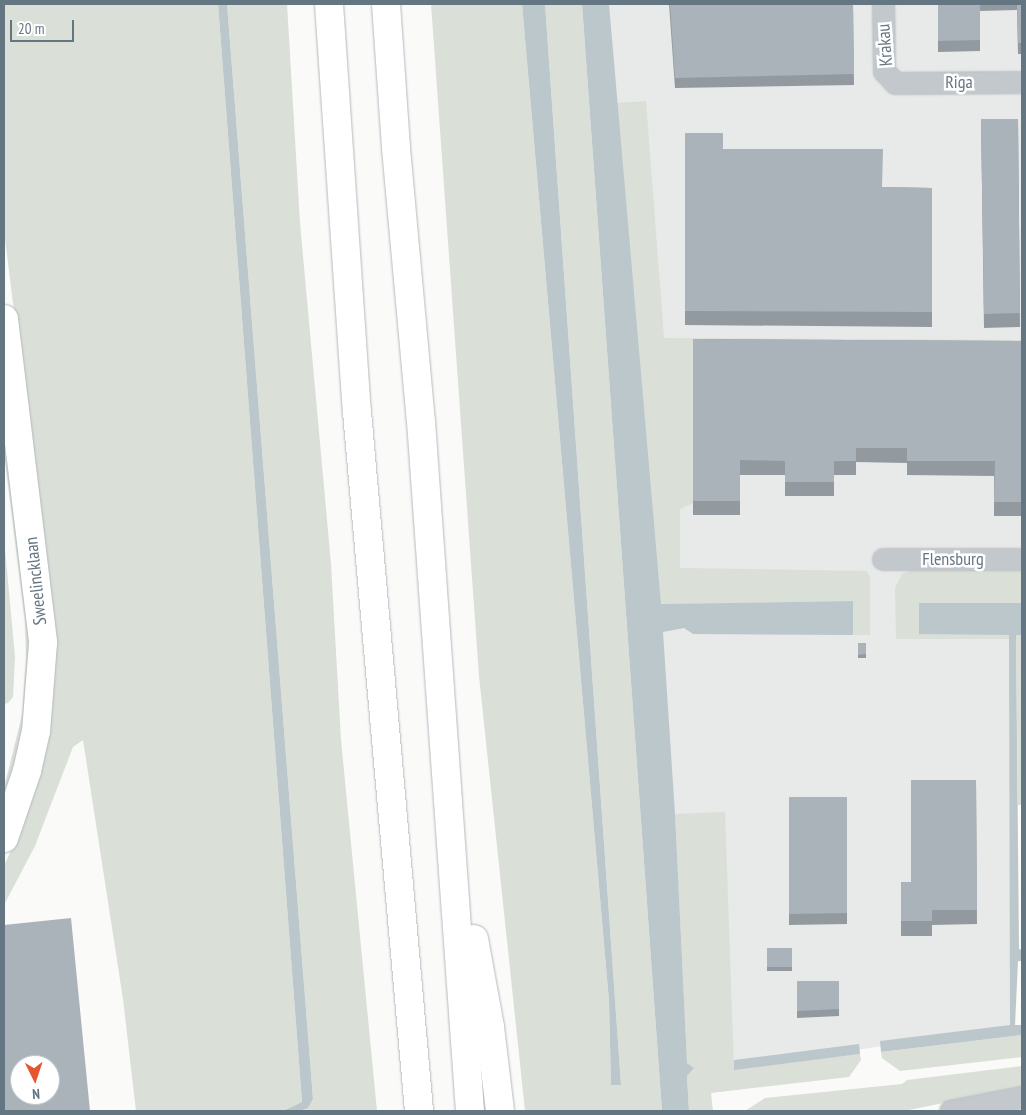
<!DOCTYPE html>
<html>
<head>
<meta charset="utf-8">
<style>
	body { margin:0 }
	#map { position:relative; width:1026px; height:1115px; overflow:hidden; background:#fafaf8; font-family:"PT Sans Narrow",sans-serif }
	div>[style] { position:absolute }
	.built>* { inset:0; background:#e8e9e9 }
	.green>* { inset:0; background:#dadfd7 }
	.water>* { inset:0; background:#bbc7cb }
	.roads { filter:drop-shadow(0 0 1px #b3babf) drop-shadow(0 0 1px #b3babf) }
	.minor>* { height:21px; margin:-10.5px; padding:0 10.5px; transform-origin:10.5px; border-radius:10.5px; background:#c3c8cc }
	.secondary>* { height:28px; margin:-14px; padding:0 14px; transform-origin:14px; border-radius:14px; background:#fff }
	.motorway>* { height:28px; margin:-14px; padding:0 14px; transform-origin:14px; border-radius:14px; background:#fff }
	.wall>* { inset:0; background:#929a9f }
	.building>* { inset:0; background:#aab3b9 }
	span { translate:-50% -50%; white-space:nowrap; text-align:center; line-height:1.15; -webkit-text-stroke:5px #fff; paint-order:stroke }
	.street-label { font-size:18px; color:#657683 }
	.frame { position:absolute; inset:0; border:5px solid #657683; pointer-events:none }
	.north { position:absolute; left:10px; top:1055px; width:50px; height:50px; box-sizing:border-box; background:#fff; border:1px solid #c1c8cd; border-radius:50%; rotate:176deg; font-size:14px; font-weight:700; line-height:20px; text-align:center; color:#657683 }
	.north::after { content:''; display:block; margin:auto; width:18px; height:22px; background:#e4572e; clip-path:polygon(50% 0,100% 100%,50% 72%,0 100%) }
	.scale { position:absolute; left:10px; top:20px; width:64px; height:22px; box-sizing:border-box; border:2px solid #657683; border-top:0; padding-left:6px; font-size:15px; line-height:18px; white-space:nowrap; color:#657683; -webkit-text-stroke:4px #fff; paint-order:stroke }
</style>
</head>
<body>
<div id="map">
	<div class="built">
		<div style="clip-path:polygon(593px 4px,1022px 4px,1022px 617px,1013px 617px,1012px 1032px,883px 1046px,687px 1076px)"></div>
	</div>
	<div class="green">
		<div style="clip-path:polygon(4px 4px,218px 4px,302px 1102px,283px 1111px,136px 1111px,123px 999px,83px 740px,73px 747px,35px 846px,4px 905px,4px 866px,21px 829px,42px 764px,53px 696px,55px 640px,4px 231px)"></div>
		<div style="clip-path:polygon(227px 4px,287px 4px,300px 223px,331px 564px,341px 740px,377px 1111px,300px 1111px,308px 1108px,313px 1099px)"></div>
		<div style="clip-path:polygon(431px 4px,522px 4px,609px 1001px,611px 1084px,621px 1085px,545px 4px,582px 4px,662px 1111px,525px 1111px,479px 676px)"></div>
		<div style="clip-path:polygon(646px 101px,664px 338px,1022px 340px,1022px 355px,694px 354px,693px 503px,680px 509px,680px 568px,867px 571px,870px 577px,870px 635px,853px 635px,852px 601px,661px 604px,616px 103px)"></div>
		<div style="clip-path:polygon(4px 398px,29px 595px,33px 688px,4px 817px,4px 788px,22px 715px,26px 658px,25px 621px,4px 452px)"></div>
		<div style="clip-path:polygon(4px 538px,15px 657px,13px 697px,8px 703px,4px 704px)"></div>
		<div style="clip-path:polygon(911px 570px,1022px 570px,1022px 603px,919px 603px,1009px 635px,1009px 639px,896px 639px,895px 588px,902px 574px)"></div>
		<div style="clip-path:polygon(1016px 635px,1022px 635px,1022px 805px,1018px 805px)"></div>
		<div style="clip-path:polygon(725px 812px,734px 1069px,860px 1054px,861px 1060px,849px 1077px,711px 1093px,713px 1111px,689px 1111px,687px 1076px,694px 1068px,687px 1063px,675px 814px)"></div>
		<div style="clip-path:polygon(1022px 1035px,1022px 1057px,900px 1071px,882px 1058px,881px 1052px)"></div>
		<div style="clip-path:polygon(1022px 1066px,1022px 1087px,904px 1111px,745px 1111px,765px 1098px,902px 1084px,907px 1080px)"></div>
	</div>
	<div class="water">
		<div style="clip-path:polygon(218px 4px,227px 4px,313px 1099px,308px 1108px,300px 1111px,283px 1111px,302px 1102px)"></div>
		<div style="clip-path:polygon(522px 4px,545px 4px,621px 1085px,611px 1085px,609px 1001px)"></div>
		<div style="clip-path:polygon(582px 4px,609px 4px,661px 604px,853px 601px,853px 635px,693px 634px,684px 628px,663px 632px,675px 814px,687px 1063px,694px 1068px,687px 1076px,689px 1111px,662px 1111px)"></div>
		<div style="clip-path:polygon(919px 603px,1022px 603px,1022px 635px,1016px 635px,1019px 949px,1022px 950px,1022px 961px,1018px 961px,1015px 1025px,1022px 1025px,1022px 1035px,881px 1052px,880px 1041px,1010px 1025px,1009px 635px,919px 634px)"></div>
		<div style="clip-path:polygon(859px 1044px,860px 1054px,734px 1070px,734px 1060px)"></div>
	</div>
	<div class="roads">
		<div class="minor">
			<div style="left:883px;top:4px;width:67px;rotate:89.1deg"></div>
			<div style="left:884px;top:71px;width:16px;rotate:47deg"></div>
			<div style="left:895px;top:83px;width:127px;rotate:-0.5deg"></div>
			<div style="left:883px;top:559px;width:139px"></div>
			<div style="left:950px;top:1111px;width:73px;rotate:-11deg"></div>
		</div>
		<div class="secondary">
			<div style="left:4px;top:319px;width:326px;rotate:83.1deg"></div>
			<div style="left:43px;top:643px;width:88px;rotate:94.5deg"></div>
			<div style="left:36px;top:731px;width:41px;rotate:102.7deg"></div>
			<div style="left:27px;top:771px;width:71px;rotate:108.9deg"></div>
		</div>
		<div class="motorway">
			<div style="left:329px;top:4px;width:409px;rotate:86.1deg"></div>
			<div style="left:357px;top:412px;width:702px;rotate:84.93deg"></div>
			<div style="left:386px;top:4px;width:144px;rotate:86deg"></div>
			<div style="left:396px;top:148px;width:274px;rotate:84.8deg"></div>
			<div style="left:421px;top:421px;width:692px;rotate:85.94deg"></div>
			<div style="left:474px;top:939px;width:89px;rotate:79.7deg"></div>
			<div style="left:490px;top:1027px;width:85px;rotate:83.2deg"></div>
		</div>
	</div>
	<div class="wall">
		<div style="clip-path:polygon(669px 4px,853px 4px,854px 85px,675px 88px)"></div>
		<div style="clip-path:polygon(938px 4px,1022px 4px,1022px 54px,1018px 54px,1017px 10px,980px 11px,980px 51px,938px 52px)"></div>
		<div style="clip-path:polygon(981px 119px,1018px 119px,1020px 327px,984px 328px)"></div>
		<div style="clip-path:polygon(685px 133px,723px 149px,882px 187px,932px 188px,932px 327px,685px 325px)"></div>
		<div style="clip-path:polygon(693px 339px,1022px 341px,1022px 516px,994px 516px,994px 476px,907px 475px,907px 463px,856px 462px,856px 475px,834px 475px,834px 496px,785px 496px,785px 475px,740px 475px,740px 515px,693px 515px)"></div>
		<div style="clip-path:polygon(858px 643px,866px 643px,866px 658px,858px 658px)"></div>
		<div style="clip-path:polygon(976px 780px,977px 924px,932px 925px,932px 936px,901px 936px,901px 882px,911px 882px)"></div>
		<div style="clip-path:polygon(789px 797px,847px 797px,847px 924px,789px 925px)"></div>
		<div style="clip-path:polygon(767px 948px,792px 948px,792px 971px,767px 971px)"></div>
		<div style="clip-path:polygon(797px 981px,839px 981px,839px 1016px,797px 1018px)"></div>
	</div>
	<div class="building">
		<div style="clip-path:polygon(670px 4px,853px 4px,854px 74px,675px 78px)"></div>
		<div style="clip-path:polygon(938px 4px,980px 4px,980px 40px,938px 41px)"></div>
		<div style="clip-path:polygon(1017px 4px,1022px 4px,1022px 43px,1018px 43px)"></div>
		<div style="clip-path:polygon(981px 119px,1018px 119px,1020px 313px,984px 314px)"></div>
		<div style="clip-path:polygon(685px 133px,723px 133px,723px 149px,883px 149px,882px 187px,932px 188px,932px 312px,685px 311px)"></div>
		<div style="clip-path:polygon(693px 339px,1022px 341px,1022px 502px,994px 502px,995px 461px,907px 461px,907px 448px,856px 448px,856px 461px,834px 461px,834px 482px,785px 482px,785px 461px,740px 460px,740px 501px,693px 501px)"></div>
		<div style="clip-path:polygon(858px 643px,866px 643px,866px 654px,858px 655px)"></div>
		<div style="clip-path:polygon(911px 780px,976px 780px,977px 910px,932px 910px,932px 921px,901px 921px,901px 882px,911px 882px)"></div>
		<div style="clip-path:polygon(789px 797px,847px 797px,847px 913px,789px 914px)"></div>
		<div style="clip-path:polygon(evenodd,71px 918px,90px 1111px,4px 1111px,4px 925px,71px 918px,20px 1065px,50px 1065px,50px 1095px,20px 1095px,20px 1065px)"></div>
		<div style="clip-path:polygon(767px 948px,792px 948px,792px 967px,767px 967px)"></div>
		<div style="clip-path:polygon(797px 981px,839px 981px,839px 1009px,797px 1011px)"></div>
	</div>
	<div class="street-label">
		<span style="left:885px;top:45px;rotate:-94deg">Krakau</span>
		<span style="left:959px;top:82px">Riga</span>
		<span style="left:953px;top:559px">Flensburg</span>
		<span style="left:36px;top:581px;rotate:-96deg">Sweelincklaan</span>
	</div>
	<div class="frame"></div>
	<div class="north">N</div>
	<div class="scale">20 m</div>
</div>
</body>
</html>
